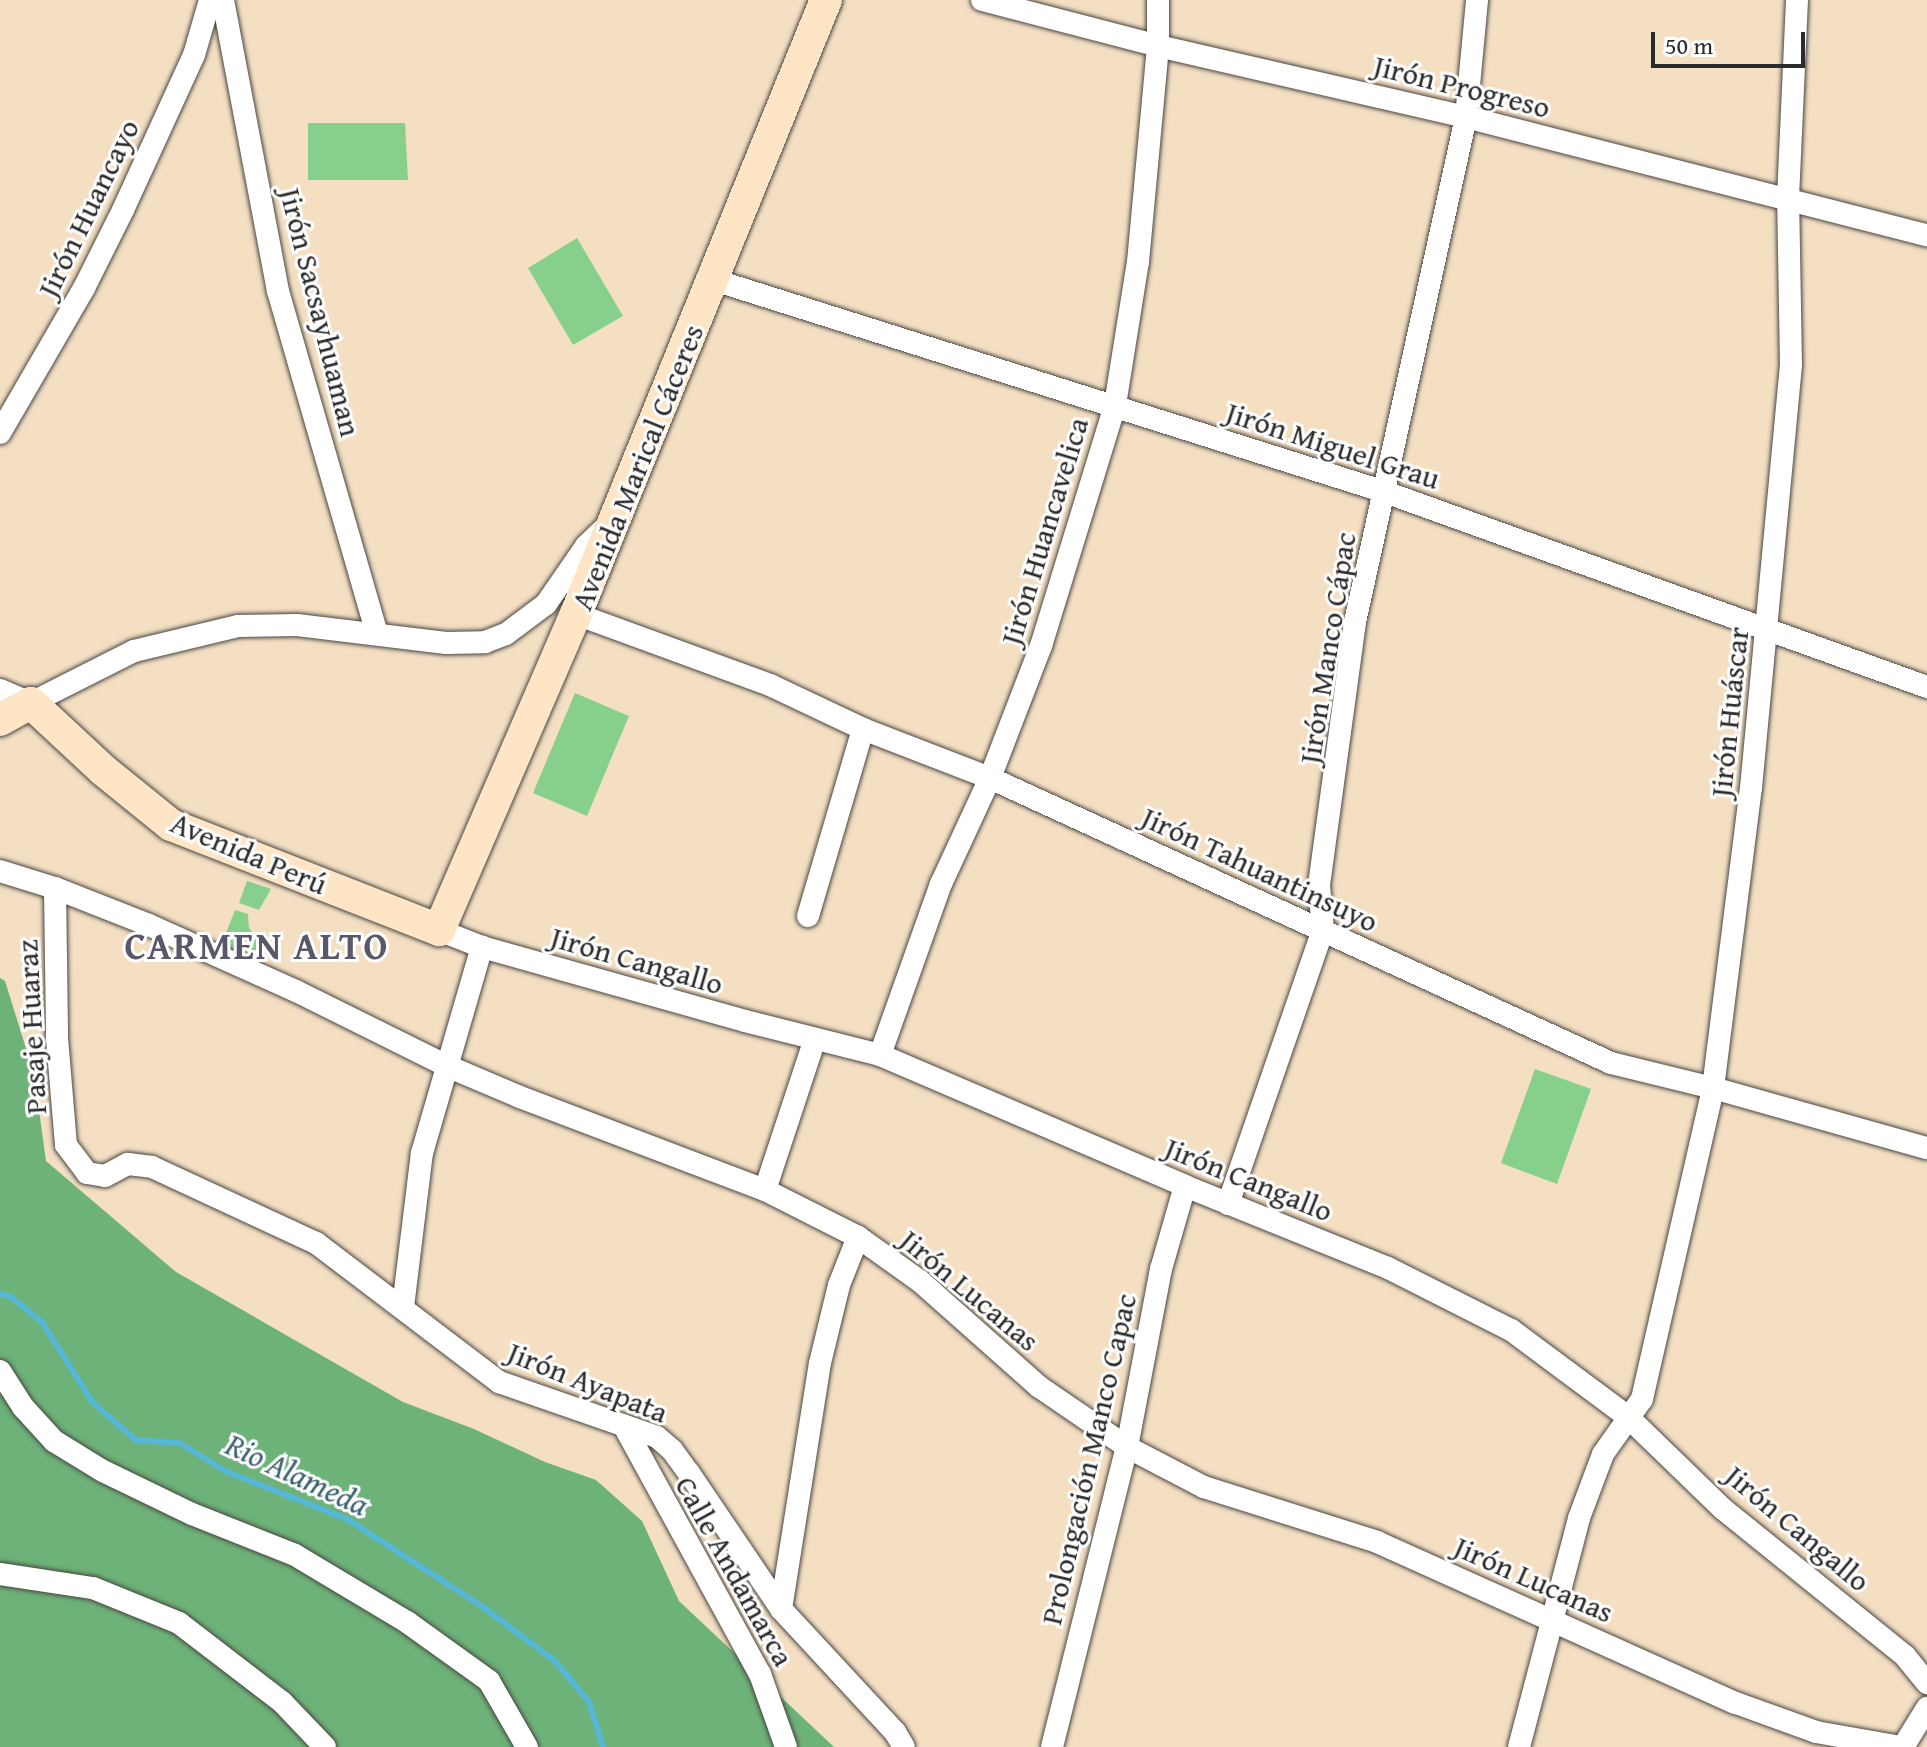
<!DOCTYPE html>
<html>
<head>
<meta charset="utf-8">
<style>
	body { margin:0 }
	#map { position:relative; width:1927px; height:1747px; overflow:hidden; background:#f4dfc3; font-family:"Gentium Book Plus",serif }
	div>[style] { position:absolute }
	.green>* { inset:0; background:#87d08c }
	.forest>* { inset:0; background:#6db278 }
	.stream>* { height:6px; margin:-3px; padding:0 3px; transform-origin:3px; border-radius:3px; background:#57b7d6 }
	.roads { filter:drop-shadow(0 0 2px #494642) drop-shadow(0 0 2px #494642) }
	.street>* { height:22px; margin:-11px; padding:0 11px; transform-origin:11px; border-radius:11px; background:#fff }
	.secondary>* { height:32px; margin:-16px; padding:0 16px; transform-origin:16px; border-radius:16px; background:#fde5c5 }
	span { translate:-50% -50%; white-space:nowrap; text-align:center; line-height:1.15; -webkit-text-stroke:6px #fff; paint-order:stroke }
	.street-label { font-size:30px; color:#2b2b2b }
	.water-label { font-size:32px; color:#3d636f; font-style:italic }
	.district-label { font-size:38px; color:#5a5768; font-weight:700; letter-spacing:2px }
	.scale { position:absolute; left:1651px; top:32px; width:154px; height:36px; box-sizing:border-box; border:4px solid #2b2b2b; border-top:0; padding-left:10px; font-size:24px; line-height:28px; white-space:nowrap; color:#2b2b2b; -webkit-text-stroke:6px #fff; paint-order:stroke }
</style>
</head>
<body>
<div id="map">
	<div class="green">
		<div style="clip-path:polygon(308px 123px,405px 123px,408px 180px,308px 180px)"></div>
		<div style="clip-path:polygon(577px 238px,623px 316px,573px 345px,528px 268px)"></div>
		<div style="clip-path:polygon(575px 693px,629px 716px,587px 816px,533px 793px)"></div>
		<div style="clip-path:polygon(247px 881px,271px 889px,259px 910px,239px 903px)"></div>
		<div style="clip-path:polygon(235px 910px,248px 914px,249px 928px,264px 947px,258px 961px,220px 948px)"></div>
		<div style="clip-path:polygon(1535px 1069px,1591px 1089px,1557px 1184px,1501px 1163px)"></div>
	</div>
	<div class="forest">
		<div style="clip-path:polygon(0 978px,5px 981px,34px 1074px,46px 1161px,176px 1272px,403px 1402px,474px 1429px,545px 1462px,596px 1480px,642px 1521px,679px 1601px,834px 1747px,0 1747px)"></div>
	</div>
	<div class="stream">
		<div style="left:0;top:1293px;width:12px;rotate:20deg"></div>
		<div style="left:11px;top:1297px;width:40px;rotate:39deg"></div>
		<div style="left:42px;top:1322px;width:96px;rotate:57.8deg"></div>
		<div style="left:93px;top:1403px;width:57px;rotate:40.7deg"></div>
		<div style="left:136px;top:1440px;width:44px;rotate:3.9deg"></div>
		<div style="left:180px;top:1443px;width:53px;rotate:31.9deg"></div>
		<div style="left:225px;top:1471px;width:131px;rotate:21.5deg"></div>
		<div style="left:347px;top:1519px;width:162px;rotate:32.9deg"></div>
		<div style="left:483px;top:1607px;width:90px;rotate:36.9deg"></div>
		<div style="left:555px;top:1661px;width:53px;rotate:50.3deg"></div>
		<div style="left:589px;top:1702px;width:47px;rotate:72.7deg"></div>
	</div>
	<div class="roads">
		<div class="street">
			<div style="left:223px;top:0;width:296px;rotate:79.3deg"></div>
			<div style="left:278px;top:291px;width:357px;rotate:73.9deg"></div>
			<div style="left:982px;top:0;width:182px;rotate:14.6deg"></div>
			<div style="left:1158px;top:46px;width:316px;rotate:13deg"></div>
			<div style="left:1466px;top:117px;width:476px;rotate:14.4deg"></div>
			<div style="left:714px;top:280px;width:704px;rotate:17.53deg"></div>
			<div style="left:1385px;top:492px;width:576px;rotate:19.79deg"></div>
			<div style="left:0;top:433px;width:168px;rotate:-59.9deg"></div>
			<div style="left:84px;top:288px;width:87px;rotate:-63.4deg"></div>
			<div style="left:123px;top:210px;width:170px;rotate:-65.4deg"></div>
			<div style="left:194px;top:55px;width:57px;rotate:-73.8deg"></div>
			<div style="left:576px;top:614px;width:207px;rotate:20.1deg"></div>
			<div style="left:770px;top:685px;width:103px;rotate:25.3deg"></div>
			<div style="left:863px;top:729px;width:136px;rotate:21.1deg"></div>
			<div style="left:990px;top:778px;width:683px;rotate:24.65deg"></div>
			<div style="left:1611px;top:1063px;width:105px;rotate:13.8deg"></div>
			<div style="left:1713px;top:1088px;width:222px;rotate:15.7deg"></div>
			<div style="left:0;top:690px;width:34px;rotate:23deg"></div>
			<div style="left:31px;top:703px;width:115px;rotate:-26.8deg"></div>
			<div style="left:134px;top:651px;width:107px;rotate:-13.5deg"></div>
			<div style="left:238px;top:626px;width:59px;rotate:-1deg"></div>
			<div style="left:297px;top:625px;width:150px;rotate:6.9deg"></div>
			<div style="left:446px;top:643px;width:39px;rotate:-1deg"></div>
			<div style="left:485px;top:642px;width:22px;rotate:-21deg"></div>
			<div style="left:506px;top:634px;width:50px;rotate:-36.9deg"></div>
			<div style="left:546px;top:604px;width:70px;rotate:-55.4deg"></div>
			<div style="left:586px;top:546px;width:28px;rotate:-44deg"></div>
			<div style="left:0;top:871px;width:58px;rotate:17.2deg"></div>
			<div style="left:55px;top:888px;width:101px;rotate:21.5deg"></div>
			<div style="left:149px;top:925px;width:161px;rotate:24.2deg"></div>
			<div style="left:296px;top:991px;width:169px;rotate:26.4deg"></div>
			<div style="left:447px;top:1066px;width:79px;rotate:23deg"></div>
			<div style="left:520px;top:1097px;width:262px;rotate:20.8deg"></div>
			<div style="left:765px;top:1190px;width:104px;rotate:26.8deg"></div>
			<div style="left:858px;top:1237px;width:77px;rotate:35.5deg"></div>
			<div style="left:921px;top:1282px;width:157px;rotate:41.6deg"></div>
			<div style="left:1038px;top:1386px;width:108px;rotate:34.4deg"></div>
			<div style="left:1127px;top:1447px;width:87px;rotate:27.5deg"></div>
			<div style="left:1204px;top:1487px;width:182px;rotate:17.6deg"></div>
			<div style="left:1377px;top:1542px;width:393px;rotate:24.2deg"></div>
			<div style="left:1736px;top:1703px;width:85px;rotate:19.9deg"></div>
			<div style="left:1816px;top:1732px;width:85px;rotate:10.1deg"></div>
			<div style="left:55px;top:888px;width:150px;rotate:89.2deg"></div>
			<div style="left:57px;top:1038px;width:107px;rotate:85.2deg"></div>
			<div style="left:66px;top:1145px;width:35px;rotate:53deg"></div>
			<div style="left:87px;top:1173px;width:18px;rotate:9deg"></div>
			<div style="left:105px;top:1176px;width:26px;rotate:-28deg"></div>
			<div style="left:128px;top:1164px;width:24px;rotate:7deg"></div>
			<div style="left:152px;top:1167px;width:181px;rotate:24.9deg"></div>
			<div style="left:316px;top:1243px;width:230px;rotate:37.2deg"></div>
			<div style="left:499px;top:1382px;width:167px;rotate:19.2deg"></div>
			<div style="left:657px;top:1437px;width:20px;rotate:41deg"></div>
			<div style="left:672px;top:1450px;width:29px;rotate:54deg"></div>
			<div style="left:689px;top:1473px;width:164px;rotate:55.9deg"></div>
			<div style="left:781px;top:1609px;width:168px;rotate:47.2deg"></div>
			<div style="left:895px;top:1732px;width:17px;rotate:59deg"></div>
			<div style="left:808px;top:916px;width:195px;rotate:-73.6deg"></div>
			<div style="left:439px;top:930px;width:46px;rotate:21.6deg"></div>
			<div style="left:482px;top:947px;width:273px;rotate:15.7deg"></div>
			<div style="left:745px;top:1021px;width:139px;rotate:14.1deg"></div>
			<div style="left:880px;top:1055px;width:332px;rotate:23.2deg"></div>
			<div style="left:1185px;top:1186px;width:219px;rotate:22deg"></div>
			<div style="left:1388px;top:1268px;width:138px;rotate:26.8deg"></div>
			<div style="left:1511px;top:1330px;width:146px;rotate:36.6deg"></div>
			<div style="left:1628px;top:1417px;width:132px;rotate:44.1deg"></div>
			<div style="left:1723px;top:1509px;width:234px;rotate:38.9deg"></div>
			<div style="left:1905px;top:1656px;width:35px;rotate:51deg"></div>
			<div style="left:880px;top:1055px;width:182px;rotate:-70.4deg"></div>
			<div style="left:941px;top:884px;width:117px;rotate:-65.2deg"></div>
			<div style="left:990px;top:778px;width:142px;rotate:-68.9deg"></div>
			<div style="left:1041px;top:646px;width:252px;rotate:-72.9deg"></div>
			<div style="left:1115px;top:405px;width:145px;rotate:-80.9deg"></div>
			<div style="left:1138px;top:262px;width:217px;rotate:-84.7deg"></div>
			<div style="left:1158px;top:46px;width:46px;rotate:-90deg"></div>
			<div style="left:765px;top:1190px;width:159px;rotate:-71.7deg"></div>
			<div style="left:1228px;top:1204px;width:290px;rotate:-70.9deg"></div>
			<div style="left:1323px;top:930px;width:45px;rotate:-95.1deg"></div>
			<div style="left:1319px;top:885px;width:265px;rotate:-82.2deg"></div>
			<div style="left:1355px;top:622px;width:517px;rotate:-77.6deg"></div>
			<div style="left:1466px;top:117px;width:118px;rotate:-84.6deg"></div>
			<div style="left:403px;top:1307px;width:155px;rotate:-83deg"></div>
			<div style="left:422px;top:1153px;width:215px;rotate:-73.8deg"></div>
			<div style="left:0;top:1371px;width:43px;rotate:57.4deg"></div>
			<div style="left:23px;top:1407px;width:46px;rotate:47.6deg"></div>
			<div style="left:54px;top:1441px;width:57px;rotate:31.5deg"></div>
			<div style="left:103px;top:1471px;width:99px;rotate:25.8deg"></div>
			<div style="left:192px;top:1514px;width:111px;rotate:21.7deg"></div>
			<div style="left:295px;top:1555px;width:131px;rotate:30.9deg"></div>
			<div style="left:407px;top:1622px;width:101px;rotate:35.7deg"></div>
			<div style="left:489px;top:1681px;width:76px;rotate:60.1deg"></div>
			<div style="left:624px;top:1426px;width:283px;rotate:61.3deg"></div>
			<div style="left:760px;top:1674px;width:77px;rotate:70.4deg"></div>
			<div style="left:0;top:1574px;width:94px;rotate:8.6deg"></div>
			<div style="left:93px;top:1588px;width:93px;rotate:22.1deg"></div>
			<div style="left:179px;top:1623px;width:130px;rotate:37.5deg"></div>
			<div style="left:282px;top:1702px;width:62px;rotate:46.3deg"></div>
			<div style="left:781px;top:1609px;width:249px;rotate:-81deg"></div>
			<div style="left:820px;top:1363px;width:80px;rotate:-76.3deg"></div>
			<div style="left:839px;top:1285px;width:52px;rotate:-68.4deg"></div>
			<div style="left:1052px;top:1747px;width:309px;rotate:-76deg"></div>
			<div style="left:1127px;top:1447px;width:181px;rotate:-79.2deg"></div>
			<div style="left:1161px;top:1269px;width:86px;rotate:-73.9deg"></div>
			<div style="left:1519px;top:1747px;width:237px;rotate:-75.3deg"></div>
			<div style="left:1579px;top:1518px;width:68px;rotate:-69.4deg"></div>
			<div style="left:1603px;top:1454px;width:67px;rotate:-54.7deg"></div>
			<div style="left:1642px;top:1399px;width:319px;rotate:-77.1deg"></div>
			<div style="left:1713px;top:1088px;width:302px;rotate:-82.8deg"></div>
			<div style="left:1751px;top:788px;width:425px;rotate:-84.6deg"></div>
			<div style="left:1791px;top:365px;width:167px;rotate:-91deg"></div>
			<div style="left:1788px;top:198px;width:198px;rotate:-87.4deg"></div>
			<div style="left:1903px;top:1747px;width:46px;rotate:-58.4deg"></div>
		</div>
		<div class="secondary">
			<div style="left:0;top:720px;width:35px;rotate:-29deg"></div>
			<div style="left:31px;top:703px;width:98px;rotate:42.9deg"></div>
			<div style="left:103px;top:770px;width:87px;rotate:39deg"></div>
			<div style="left:171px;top:825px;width:288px;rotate:21.4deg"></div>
			<div style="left:439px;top:930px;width:344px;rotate:-66.6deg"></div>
			<div style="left:576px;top:614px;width:663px;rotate:-67.85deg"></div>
		</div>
	</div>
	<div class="street-label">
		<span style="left:1462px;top:86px;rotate:14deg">Jirón Progreso</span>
		<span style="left:88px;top:208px;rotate:-64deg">Jirón Huancayo</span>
		<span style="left:321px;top:312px;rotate:76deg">Jirón Sacsayhuaman</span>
		<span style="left:1333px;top:445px;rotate:18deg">Jirón Miguel Grau</span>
		<span style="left:637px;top:467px;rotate:-68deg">Avenida Marical Cáceres</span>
		<span style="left:1044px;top:531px;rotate:-73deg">Jirón Huancavelica</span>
		<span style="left:1327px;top:648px;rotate:-81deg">Jirón Manco Cápac</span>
		<span style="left:1729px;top:712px;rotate:-84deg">Jirón Huáscar</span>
		<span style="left:249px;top:853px;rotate:23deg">Avenida Perú</span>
		<span style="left:1260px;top:869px;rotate:25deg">Jirón Tahuantinsuyo</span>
		<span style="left:637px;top:960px;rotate:16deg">Jirón Cangallo</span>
		<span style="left:31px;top:1027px;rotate:-93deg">Pasaje Huaraz</span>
		<span style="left:1249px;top:1179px;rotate:22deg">Jirón Cangallo</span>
		<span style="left:970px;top:1290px;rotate:40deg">Jirón Lucanas</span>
		<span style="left:588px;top:1382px;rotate:22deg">Jirón Ayapata</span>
		<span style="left:1088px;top:1459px;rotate:-77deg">Prolongación Manco Capac</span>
		<span style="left:1798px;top:1528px;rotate:40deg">Jirón Cangallo</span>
		<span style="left:735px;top:1571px;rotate:61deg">Calle Andamarca</span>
		<span style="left:1534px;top:1579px;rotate:24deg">Jirón Lucanas</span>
	</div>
	<div class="water-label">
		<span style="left:297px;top:1475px;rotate:25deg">Rio Alameda</span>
	</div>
	<div class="district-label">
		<span style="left:257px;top:946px">CARMEN ALTO</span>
	</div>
	<div class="scale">50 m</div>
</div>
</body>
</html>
